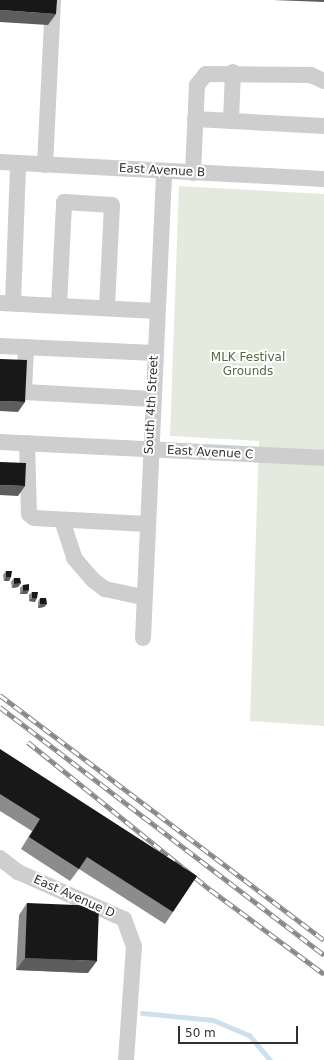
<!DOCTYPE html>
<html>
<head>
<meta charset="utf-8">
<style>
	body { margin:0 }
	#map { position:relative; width:324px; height:1060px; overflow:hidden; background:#fff; font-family:"DejaVu Sans",sans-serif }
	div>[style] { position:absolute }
	.green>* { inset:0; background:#e4eadd }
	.stream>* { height:5px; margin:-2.5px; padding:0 2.5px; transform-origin:2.5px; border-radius:2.5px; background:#cee0eb }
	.minor>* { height:16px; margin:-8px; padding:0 8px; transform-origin:8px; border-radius:8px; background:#cecece }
	.rail>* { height:4.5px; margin-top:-2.25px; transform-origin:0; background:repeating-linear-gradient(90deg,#fff 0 9px,#868686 0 18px); box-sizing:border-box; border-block:1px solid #868686 }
	.wall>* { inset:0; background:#8c8c8c }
	.shaded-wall>* { inset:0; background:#5d5d5d }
	.building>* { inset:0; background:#181818 }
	span { translate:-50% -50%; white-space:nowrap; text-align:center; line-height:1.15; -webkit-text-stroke:4px #fff; paint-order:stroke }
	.street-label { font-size:12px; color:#313131 }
	.park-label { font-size:12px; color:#546b40 }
	.scale { position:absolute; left:178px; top:1026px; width:120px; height:18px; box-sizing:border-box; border:2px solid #313131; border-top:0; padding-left:5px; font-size:12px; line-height:14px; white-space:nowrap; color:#313131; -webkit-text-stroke:3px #fff; paint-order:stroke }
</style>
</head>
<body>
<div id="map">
	<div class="green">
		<div style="clip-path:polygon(179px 186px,324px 194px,324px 726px,250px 721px,259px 441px,170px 436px)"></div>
	</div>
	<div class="stream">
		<div style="left:142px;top:1013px;width:71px;rotate:5.6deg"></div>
		<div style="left:213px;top:1020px;width:39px;rotate:23deg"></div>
		<div style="left:249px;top:1035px;width:33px;rotate:50deg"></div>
	</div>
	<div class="minor">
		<div style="left:195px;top:119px;width:129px;rotate:3.1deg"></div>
		<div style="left:231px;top:121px;width:49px;rotate:-87.7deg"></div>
		<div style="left:0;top:162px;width:324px;rotate:3deg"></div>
		<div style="left:45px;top:165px;width:165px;rotate:-87.2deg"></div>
		<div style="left:193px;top:173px;width:88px;rotate:-87.4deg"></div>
		<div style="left:197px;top:85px;width:14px;rotate:-51deg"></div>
		<div style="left:206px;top:74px;width:105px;rotate:0.5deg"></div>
		<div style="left:311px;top:75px;width:14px;rotate:25deg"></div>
		<div style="left:0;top:303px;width:157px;rotate:2.9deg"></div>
		<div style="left:13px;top:303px;width:139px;rotate:-87.9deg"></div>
		<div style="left:59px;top:306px;width:104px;rotate:-87.2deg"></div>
		<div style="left:64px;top:202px;width:48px;rotate:3.6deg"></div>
		<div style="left:112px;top:205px;width:103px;rotate:92.8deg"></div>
		<div style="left:0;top:346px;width:155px;rotate:2.6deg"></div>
		<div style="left:26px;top:347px;width:45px;rotate:92.5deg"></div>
		<div style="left:24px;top:392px;width:129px;rotate:3.1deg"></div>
		<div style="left:0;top:442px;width:324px;rotate:2.8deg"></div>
		<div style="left:27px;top:443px;width:71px;rotate:88.4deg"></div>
		<div style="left:29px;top:514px;width:6px;rotate:39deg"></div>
		<div style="left:34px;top:518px;width:113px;rotate:3deg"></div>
		<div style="left:62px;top:520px;width:40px;rotate:72deg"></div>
		<div style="left:74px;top:558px;width:29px;rotate:49deg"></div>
		<div style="left:93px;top:580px;width:15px;rotate:37deg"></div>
		<div style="left:105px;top:589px;width:40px;rotate:12deg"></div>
		<div style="left:143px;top:638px;width:466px;rotate:-87.4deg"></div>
		<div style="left:0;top:858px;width:23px;rotate:38deg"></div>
		<div style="left:18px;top:872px;width:116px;rotate:23.9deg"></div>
		<div style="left:124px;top:919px;width:29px;rotate:70deg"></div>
		<div style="left:134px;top:946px;width:114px;rotate:94deg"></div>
	</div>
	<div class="rail">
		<div style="left:0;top:695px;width:406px;rotate:37.1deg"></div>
		<div style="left:0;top:707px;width:408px;rotate:37.4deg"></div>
		<div style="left:28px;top:742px;width:235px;rotate:39deg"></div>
		<div style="left:211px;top:890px;width:141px;rotate:36.6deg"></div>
	</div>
	<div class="wall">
		<div style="clip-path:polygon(6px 571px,9px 581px,4px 581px,3px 575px)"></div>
		<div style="clip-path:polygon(14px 578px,21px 583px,18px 587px,12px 588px,11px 582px)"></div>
		<div style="clip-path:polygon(23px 585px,29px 590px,27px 594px,20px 594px,20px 588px)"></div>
		<div style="clip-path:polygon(32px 592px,35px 602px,29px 601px,29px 595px)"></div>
		<div style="clip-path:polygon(40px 598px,47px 604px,44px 607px,38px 608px,38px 602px)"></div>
		<div style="clip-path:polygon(0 749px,173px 912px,165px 924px,79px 869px,70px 881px,21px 849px,32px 831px,0 811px)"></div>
		<div style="clip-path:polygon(27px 903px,88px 973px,16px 970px,19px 915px)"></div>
	</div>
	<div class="shaded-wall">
		<div style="clip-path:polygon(273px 0,324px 0,324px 2px)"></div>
		<div style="clip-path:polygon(0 10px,56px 14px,48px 25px,0 22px)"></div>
		<div style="clip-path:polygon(0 401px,25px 402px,18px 412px,0 411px)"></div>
		<div style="clip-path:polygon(0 485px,25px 486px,18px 496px,0 495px)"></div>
		<div style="clip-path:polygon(6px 577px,11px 577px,9px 581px,4px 581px)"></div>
		<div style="clip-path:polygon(21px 583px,18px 587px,12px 588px,14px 584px)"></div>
		<div style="clip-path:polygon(29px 590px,27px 594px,20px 594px,23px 591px)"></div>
		<div style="clip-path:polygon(32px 598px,37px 598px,35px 602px,29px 601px)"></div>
		<div style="clip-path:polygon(40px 604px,47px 604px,44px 607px,38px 608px)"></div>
		<div style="clip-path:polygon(25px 958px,97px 961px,88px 973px,16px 970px)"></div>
	</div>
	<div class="building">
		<div style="clip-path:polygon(0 0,57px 0,56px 14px,0 10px)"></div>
		<div style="clip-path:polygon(0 359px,27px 360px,25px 402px,0 401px)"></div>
		<div style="clip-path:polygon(0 462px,26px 463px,25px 486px,0 485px)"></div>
		<div style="clip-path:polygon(6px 571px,12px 571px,11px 577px,6px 577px)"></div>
		<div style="clip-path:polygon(14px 578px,20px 578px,21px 583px,14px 584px)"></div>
		<div style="clip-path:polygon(29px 584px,29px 590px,23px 591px,23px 585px)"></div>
		<div style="clip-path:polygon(32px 592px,38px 592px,37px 598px,32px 598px)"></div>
		<div style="clip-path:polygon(40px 598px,46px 598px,47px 604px,40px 604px)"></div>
		<div style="clip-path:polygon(0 749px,197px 876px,173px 912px,87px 857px,79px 869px,29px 837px,40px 819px,0 794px)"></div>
		<div style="clip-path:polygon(27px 903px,99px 906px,97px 961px,25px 958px)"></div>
	</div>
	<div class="street-label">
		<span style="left:162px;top:171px;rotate:3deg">East Avenue B</span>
		<span style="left:152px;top:405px;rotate:-87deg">South 4th Street</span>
		<span style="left:210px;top:453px;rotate:3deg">East Avenue C</span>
		<span style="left:74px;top:897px;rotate:24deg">East Avenue D</span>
	</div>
	<div class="park-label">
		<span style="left:248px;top:365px">MLK Festival<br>Grounds</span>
	</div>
	<div class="scale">50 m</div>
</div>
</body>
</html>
